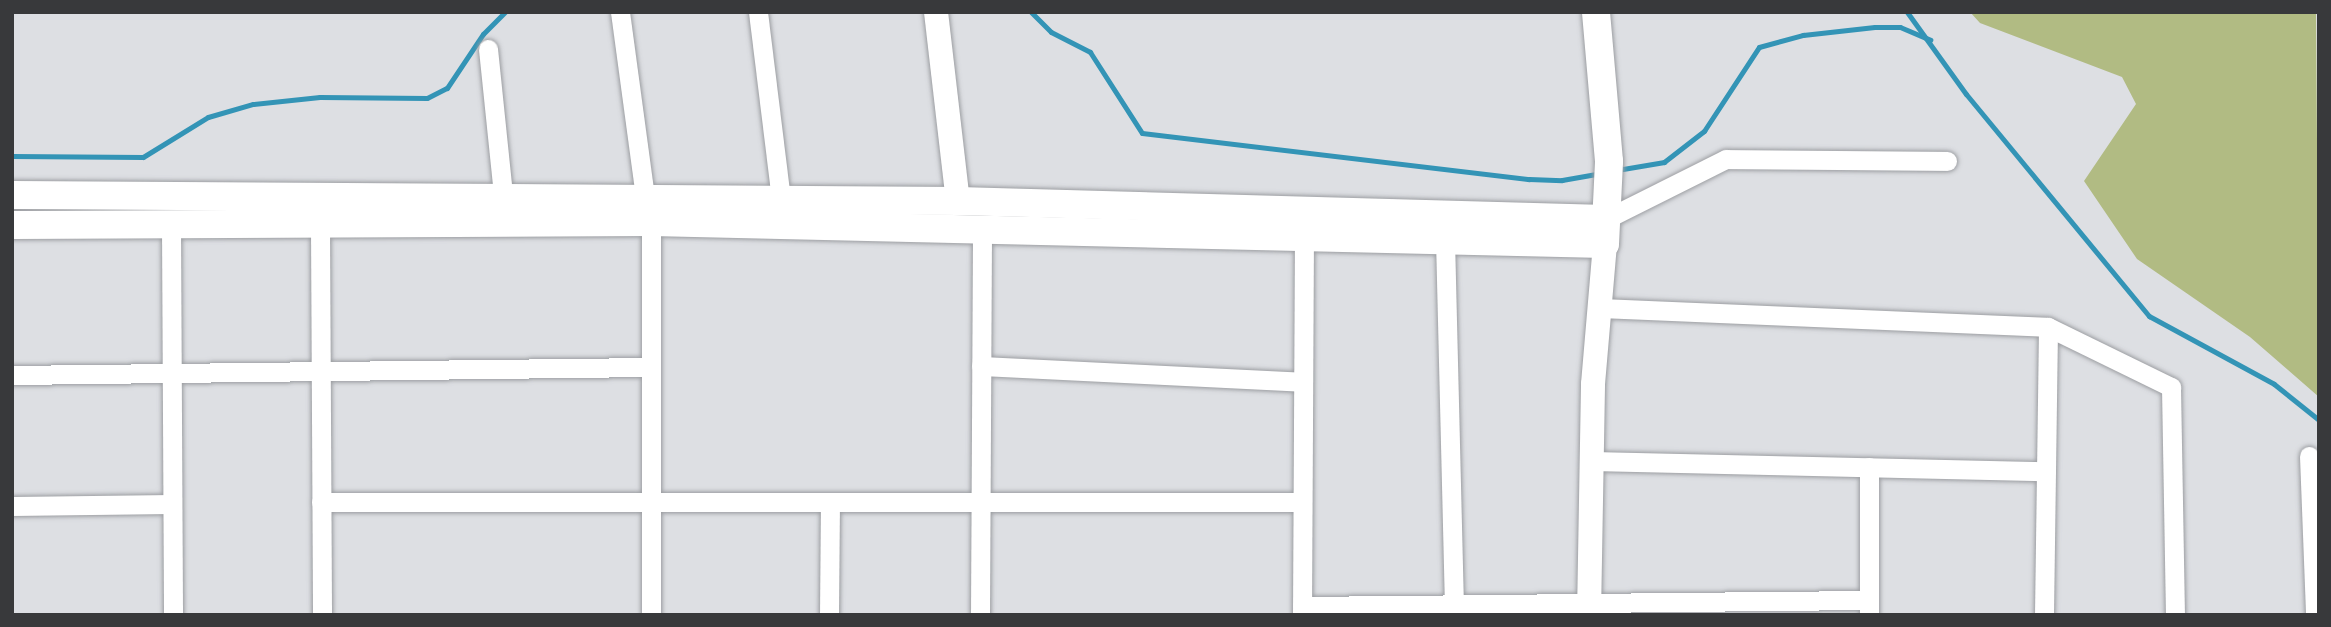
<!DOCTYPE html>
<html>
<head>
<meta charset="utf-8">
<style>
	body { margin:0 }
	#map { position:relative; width:2331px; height:627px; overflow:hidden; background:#dddfe3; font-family:"Zilla Slab",serif }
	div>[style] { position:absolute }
	.green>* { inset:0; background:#b1bb83 }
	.stream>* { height:5px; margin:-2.5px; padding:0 2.5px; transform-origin:2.5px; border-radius:2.5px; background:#3394b6 }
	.roads { filter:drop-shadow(0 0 2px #9c9ea2) drop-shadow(0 0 2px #9c9ea2) }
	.minor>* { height:19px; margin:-9.5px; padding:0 9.5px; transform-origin:9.5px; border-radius:9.5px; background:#fff }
	.tertiary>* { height:24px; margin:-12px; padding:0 12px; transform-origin:12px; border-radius:12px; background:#fff }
	.secondary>* { height:28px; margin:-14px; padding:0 14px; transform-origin:14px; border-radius:14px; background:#fff }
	span { translate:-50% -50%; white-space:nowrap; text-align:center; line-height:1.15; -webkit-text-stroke:7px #eaecf1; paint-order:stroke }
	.frame { position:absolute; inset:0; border:14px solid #38393b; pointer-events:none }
</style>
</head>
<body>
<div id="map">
	<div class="green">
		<div style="clip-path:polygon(1970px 12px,2316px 12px,2319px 397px,2250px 337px,2137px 259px,2084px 181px,2136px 104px,2122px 77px,1980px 23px)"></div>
	</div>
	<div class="stream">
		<div style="left:1031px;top:12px;width:28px;rotate:45deg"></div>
		<div style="left:1051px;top:32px;width:44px;rotate:27.1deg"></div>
		<div style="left:1090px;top:52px;width:96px;rotate:57.3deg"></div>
		<div style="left:1142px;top:133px;width:390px;rotate:6.8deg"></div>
		<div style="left:1529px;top:179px;width:33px;rotate:2deg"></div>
		<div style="left:1562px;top:180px;width:39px;rotate:-10deg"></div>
		<div style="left:1907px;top:12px;width:101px;rotate:54.3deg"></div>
		<div style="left:1966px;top:94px;width:288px;rotate:50.5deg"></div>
		<div style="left:2149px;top:316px;width:142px;rotate:28.5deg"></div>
		<div style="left:2274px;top:384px;width:58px;rotate:38.7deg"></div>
		<div style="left:12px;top:156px;width:131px;rotate:0.4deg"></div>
		<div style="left:143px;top:157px;width:76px;rotate:-31.6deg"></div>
		<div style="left:208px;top:117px;width:47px;rotate:-16.1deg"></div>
		<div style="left:253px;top:104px;width:67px;rotate:-6deg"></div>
		<div style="left:320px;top:97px;width:107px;rotate:0.5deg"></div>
		<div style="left:427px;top:98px;width:22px;rotate:-27deg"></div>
		<div style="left:447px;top:88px;width:65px;rotate:-56.3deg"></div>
		<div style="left:483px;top:34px;width:31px;rotate:-45deg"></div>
		<div style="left:1617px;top:170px;width:48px;rotate:-9.7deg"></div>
		<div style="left:1664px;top:162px;width:51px;rotate:-37.8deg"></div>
		<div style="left:1704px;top:131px;width:100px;rotate:-56.8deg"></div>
		<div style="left:1759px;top:47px;width:46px;rotate:-15.3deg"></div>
		<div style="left:1803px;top:35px;width:72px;rotate:-6.3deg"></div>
		<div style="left:1875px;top:27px;width:25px"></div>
		<div style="left:1900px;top:27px;width:33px;rotate:23deg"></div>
	</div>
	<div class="roads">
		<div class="minor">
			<div style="left:620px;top:12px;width:187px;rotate:82.3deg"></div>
			<div style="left:758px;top:12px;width:188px;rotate:83deg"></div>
			<div style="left:488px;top:49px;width:147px;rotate:84.1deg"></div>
			<div style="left:1606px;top:219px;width:134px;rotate:-26.6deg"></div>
			<div style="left:1726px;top:159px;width:221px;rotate:0.5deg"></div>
			<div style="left:651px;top:222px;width:393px;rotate:90deg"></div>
			<div style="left:171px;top:226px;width:389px;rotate:89.7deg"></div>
			<div style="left:320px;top:226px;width:389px;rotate:89.7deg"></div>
			<div style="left:1445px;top:239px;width:365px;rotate:88.6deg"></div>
			<div style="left:1598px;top:308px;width:450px;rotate:2.4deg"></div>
			<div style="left:2048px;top:327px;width:137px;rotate:26deg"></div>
			<div style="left:2171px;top:387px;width:228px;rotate:89deg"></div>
			<div style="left:981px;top:366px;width:322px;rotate:2.8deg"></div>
			<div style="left:12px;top:375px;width:639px;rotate:-0.72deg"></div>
			<div style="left:2309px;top:456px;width:159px;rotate:87.8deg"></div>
			<div style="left:1590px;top:461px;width:456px;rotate:1.3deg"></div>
			<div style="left:321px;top:502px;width:979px"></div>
			<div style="left:12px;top:506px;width:160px;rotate:-0.7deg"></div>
			<div style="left:1302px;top:606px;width:567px;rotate:-0.61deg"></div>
			<div style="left:829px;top:615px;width:113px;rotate:-89.5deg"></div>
			<div style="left:980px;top:615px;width:386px;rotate:-89.7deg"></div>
			<div style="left:1302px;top:615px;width:380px;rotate:-89.7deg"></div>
			<div style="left:1869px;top:615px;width:148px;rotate:-90deg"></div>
			<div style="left:2044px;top:615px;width:288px;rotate:-89.2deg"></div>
		</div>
		<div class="tertiary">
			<div style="left:936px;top:12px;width:190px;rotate:83.4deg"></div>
			<div style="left:1589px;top:615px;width:231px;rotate:-89deg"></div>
			<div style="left:1593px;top:384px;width:141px;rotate:-85.1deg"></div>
		</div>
		<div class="secondary">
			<div style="left:12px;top:195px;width:946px;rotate:0.36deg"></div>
			<div style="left:958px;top:201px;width:648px;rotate:1.59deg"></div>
			<div style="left:12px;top:225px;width:639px;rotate:-0.27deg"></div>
			<div style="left:651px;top:222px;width:954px;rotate:1.32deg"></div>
			<div style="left:1605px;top:244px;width:83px;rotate:-87.2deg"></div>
			<div style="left:1609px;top:161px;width:150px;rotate:-95deg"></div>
		</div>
	</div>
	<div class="frame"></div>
</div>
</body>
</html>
